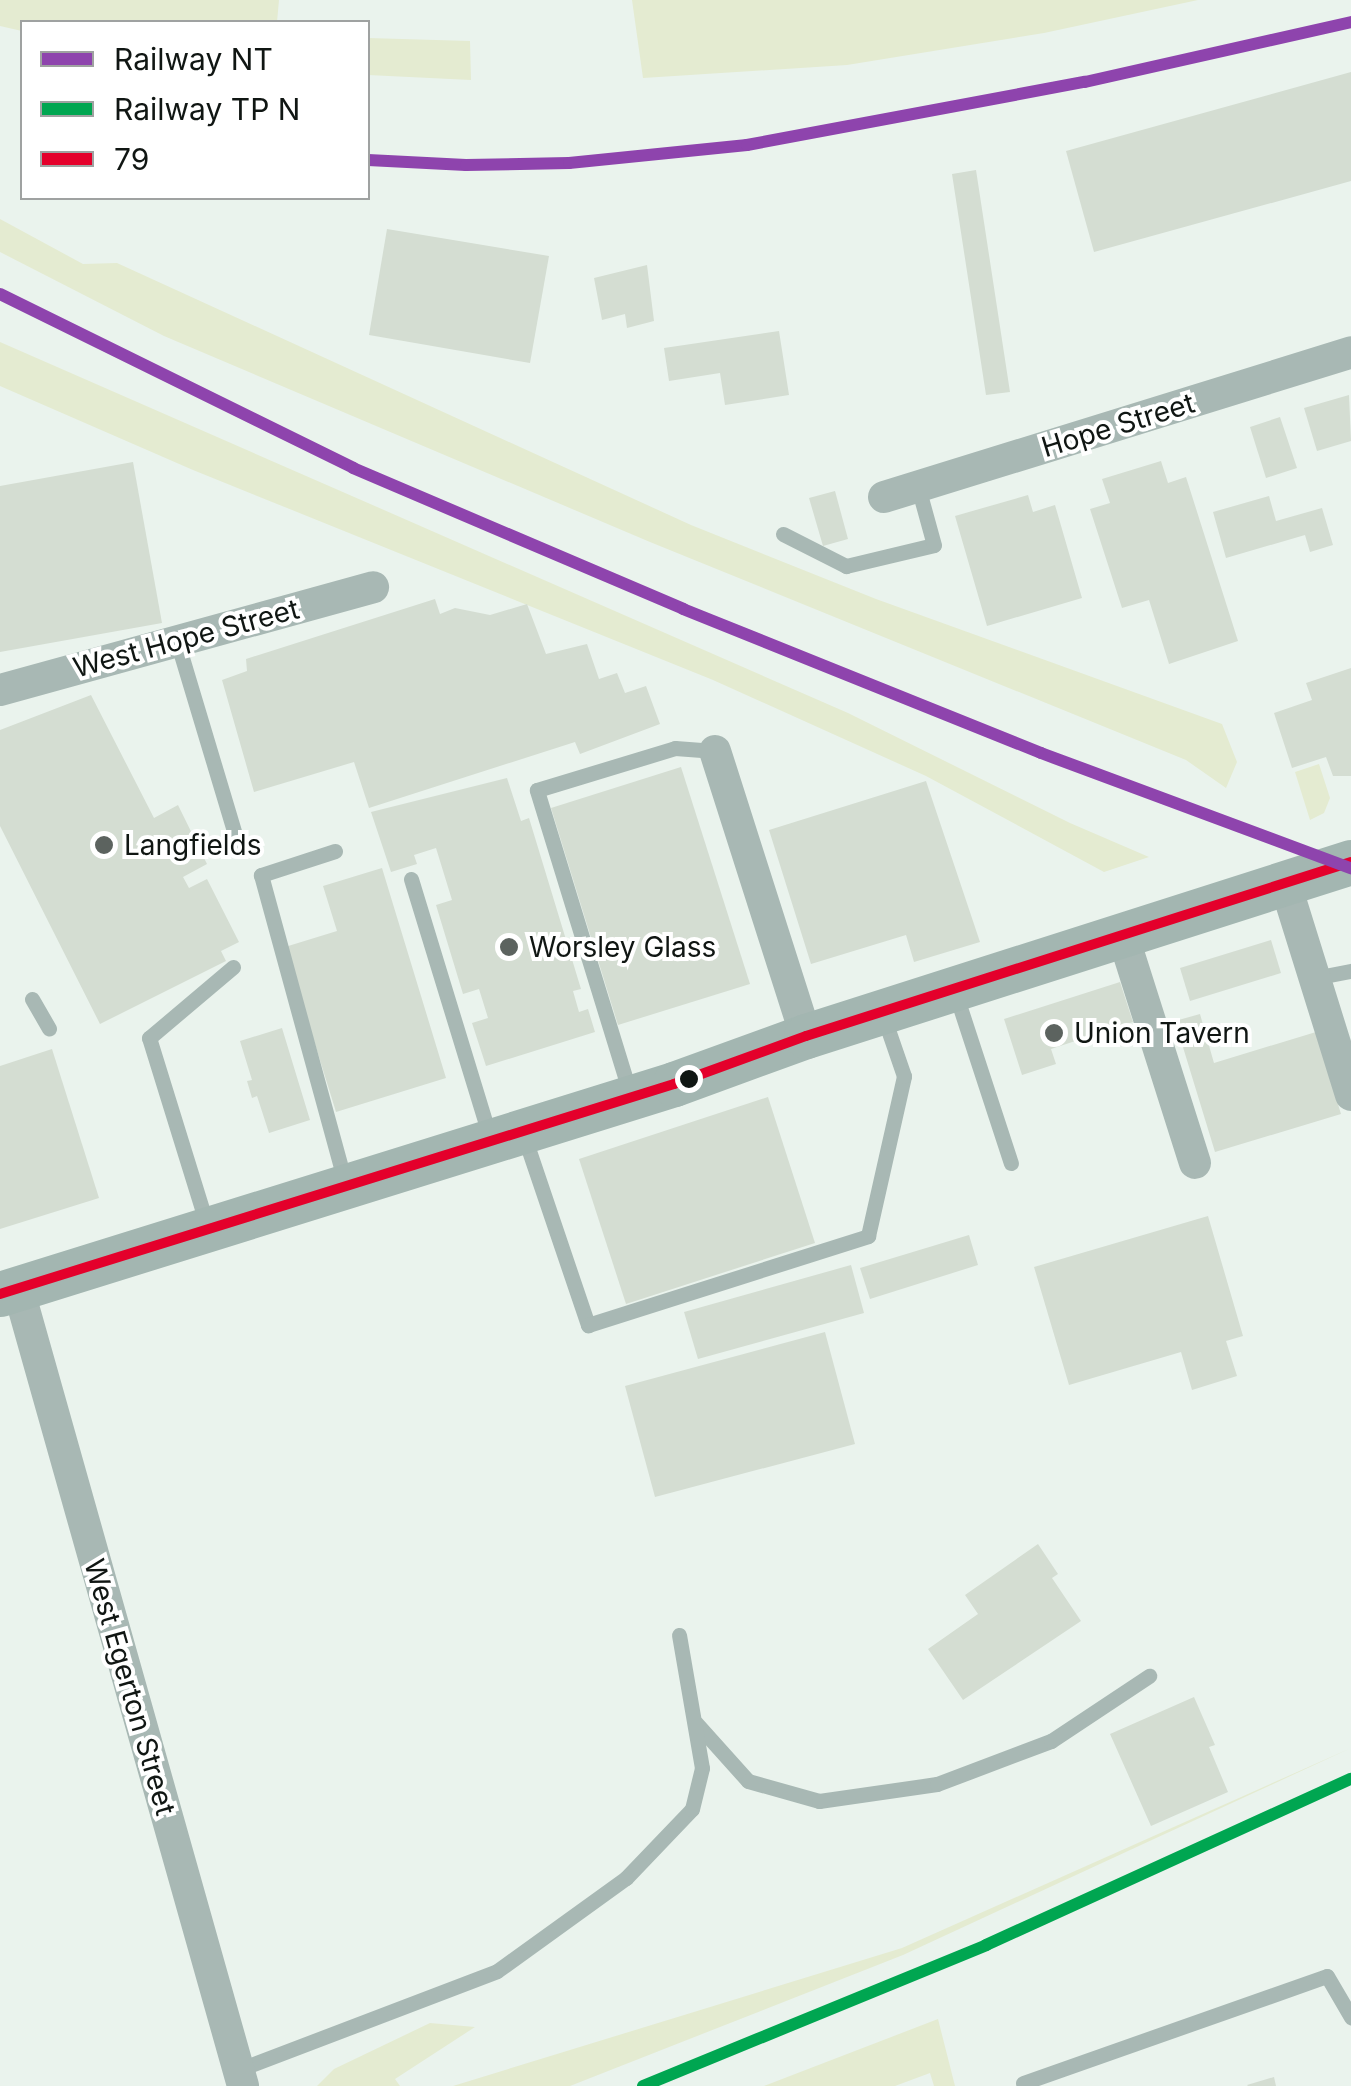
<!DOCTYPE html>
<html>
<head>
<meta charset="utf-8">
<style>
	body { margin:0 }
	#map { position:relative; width:1351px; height:2086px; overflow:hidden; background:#eaf3ed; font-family:Inter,sans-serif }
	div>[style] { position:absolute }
	.green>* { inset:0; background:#e4ebd1 }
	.building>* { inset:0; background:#d4ddd2 }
	.lane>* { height:15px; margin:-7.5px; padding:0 7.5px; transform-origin:7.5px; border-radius:7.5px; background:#a8b8b4 }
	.street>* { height:32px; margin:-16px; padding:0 16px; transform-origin:16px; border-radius:16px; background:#a8b8b4 }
	.secondary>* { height:45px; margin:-22.5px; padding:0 22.5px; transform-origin:22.5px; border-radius:22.5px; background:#a3b6b1 }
	.bus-1>* { height:10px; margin:-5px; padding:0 5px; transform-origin:5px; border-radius:5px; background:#e4002b }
	.rail-1>* { height:12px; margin:-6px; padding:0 6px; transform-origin:6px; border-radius:6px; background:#8e44ad }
	.rail-2>* { height:12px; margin:-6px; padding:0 6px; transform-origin:6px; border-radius:6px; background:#00a651 }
	.dots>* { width:28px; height:28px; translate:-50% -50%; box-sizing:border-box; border:5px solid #fff; border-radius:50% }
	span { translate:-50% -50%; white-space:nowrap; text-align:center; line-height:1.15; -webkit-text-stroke:8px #fff; paint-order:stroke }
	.street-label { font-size:28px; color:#101613 }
	.poi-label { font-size:28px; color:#101613 }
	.left { translate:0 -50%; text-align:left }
	.legend { position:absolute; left:20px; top:20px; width:350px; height:180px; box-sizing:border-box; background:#fff; border:2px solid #9fa2a1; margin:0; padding:12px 18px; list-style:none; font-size:30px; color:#101613 }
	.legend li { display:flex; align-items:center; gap:20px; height:50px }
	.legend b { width:50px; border:2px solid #9fa2a1 }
</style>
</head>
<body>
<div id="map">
	<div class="green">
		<div style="clip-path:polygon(0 0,279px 0,277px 22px,22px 22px,22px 31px,0 26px)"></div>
		<div style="clip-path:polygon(632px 0,1198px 0,1044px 33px,847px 65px,643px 78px)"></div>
		<div style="clip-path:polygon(368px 38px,470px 41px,471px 80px,368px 75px)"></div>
		<div style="clip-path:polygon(0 219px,83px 264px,117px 263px,691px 525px,876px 599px,1222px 724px,1237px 762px,1226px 788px,1186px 760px,650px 542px,164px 336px,0 252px)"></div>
		<div style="clip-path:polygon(0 342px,848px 713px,1070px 823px,1149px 857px,1104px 872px,926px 776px,713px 680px,193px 470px,0 386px)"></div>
		<div style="clip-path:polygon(1319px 764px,1330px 798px,1324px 813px,1310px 820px,1295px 772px)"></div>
		<div style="clip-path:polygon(1351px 1748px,903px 1955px,570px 2086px,453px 2086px,902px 1948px)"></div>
		<div style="clip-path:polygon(938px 2019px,955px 2086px,934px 2086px,930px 2073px,895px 2086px,764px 2086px)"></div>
		<div style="clip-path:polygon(430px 2023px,475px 2027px,395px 2079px,400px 2086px,317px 2086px,334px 2069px)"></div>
	</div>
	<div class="building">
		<div style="clip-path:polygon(1351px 72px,1351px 181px,1094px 252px,1066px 151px)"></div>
		<div style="clip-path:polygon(976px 170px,1010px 392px,986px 395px,952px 174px)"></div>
		<div style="clip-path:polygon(387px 229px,549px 256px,530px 363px,369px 335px)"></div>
		<div style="clip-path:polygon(647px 265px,654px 321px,627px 328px,625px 314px,602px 320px,594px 278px)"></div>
		<div style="clip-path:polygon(779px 331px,789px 395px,725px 405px,720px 373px,669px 381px,664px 348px)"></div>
		<div style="clip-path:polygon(1349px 395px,1351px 441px,1317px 451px,1304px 408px)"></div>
		<div style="clip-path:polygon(1280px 417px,1297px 468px,1266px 478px,1250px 427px)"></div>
		<div style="clip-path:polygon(1161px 461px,1168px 483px,1186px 477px,1238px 641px,1169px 664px,1149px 600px,1122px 608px,1090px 509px,1110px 503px,1102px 479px)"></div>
		<div style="clip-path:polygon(133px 462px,162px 623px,0 652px,0 486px)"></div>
		<div style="clip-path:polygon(835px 491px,848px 539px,823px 546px,809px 498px)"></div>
		<div style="clip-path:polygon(1028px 495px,1033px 512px,1055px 505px,1082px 598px,987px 626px,955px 516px)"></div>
		<div style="clip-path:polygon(1269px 496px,1276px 521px,1322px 508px,1333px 545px,1310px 552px,1305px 535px,1226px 558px,1213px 512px)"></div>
		<div style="clip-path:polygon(435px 599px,440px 614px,455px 608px,490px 615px,527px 604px,546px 654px,587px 644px,599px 679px,617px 673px,625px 693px,646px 686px,660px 724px,580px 754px,575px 742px,369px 808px,354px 762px,254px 792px,222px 680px,247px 671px,246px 659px)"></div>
		<div style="clip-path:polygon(1351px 668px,1351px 776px,1333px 776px,1326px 757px,1292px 768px,1274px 713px,1312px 700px,1306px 683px)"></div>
		<div style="clip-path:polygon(91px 695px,154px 818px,178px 805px,207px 864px,183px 877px,189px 888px,207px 879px,239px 942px,221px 951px,226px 961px,100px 1024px,0 826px,0 730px)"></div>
		<div style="clip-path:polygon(681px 767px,750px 984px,618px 1025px,551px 808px)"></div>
		<div style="clip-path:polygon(507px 778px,521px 821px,529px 818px,581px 989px,573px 991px,579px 1012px,588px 1009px,595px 1032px,486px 1066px,472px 1023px,488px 1018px,479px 989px,463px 994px,436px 905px,452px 900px,436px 848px,414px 855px,417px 864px,391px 872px,371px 812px)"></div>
		<div style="clip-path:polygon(926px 781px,980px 942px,914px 962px,906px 935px,811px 964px,769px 830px)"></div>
		<div style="clip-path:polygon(382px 868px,446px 1078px,336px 1112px,285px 947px,337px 931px,323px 886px)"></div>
		<div style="clip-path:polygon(1271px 940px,1281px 973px,1190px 1001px,1180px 968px)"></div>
		<div style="clip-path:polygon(1120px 982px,1133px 1022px,1051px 1049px,1056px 1064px,1022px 1075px,1004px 1019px)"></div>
		<div style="clip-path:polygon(1200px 1014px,1214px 1063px,1316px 1032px,1341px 1114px,1215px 1152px,1175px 1021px)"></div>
		<div style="clip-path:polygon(282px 1028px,310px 1120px,269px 1133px,257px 1096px,252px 1098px,247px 1081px,252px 1080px,240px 1041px)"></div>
		<div style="clip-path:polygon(52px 1049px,99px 1198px,0 1229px,0 1066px)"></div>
		<div style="clip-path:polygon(768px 1097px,815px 1243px,626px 1304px,579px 1159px)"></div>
		<div style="clip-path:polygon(1208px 1216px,1243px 1336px,1226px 1341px,1237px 1376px,1192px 1390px,1181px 1352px,1069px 1385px,1034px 1267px)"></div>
		<div style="clip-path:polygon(969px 1235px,978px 1265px,870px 1299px,860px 1268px)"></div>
		<div style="clip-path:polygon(851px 1265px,864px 1313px,698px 1359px,684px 1312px)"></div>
		<div style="clip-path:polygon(825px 1332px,855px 1444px,655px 1497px,625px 1386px)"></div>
		<div style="clip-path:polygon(1038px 1544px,1058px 1574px,1052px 1578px,1081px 1621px,963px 1700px,928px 1649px,978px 1614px,965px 1595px)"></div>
		<div style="clip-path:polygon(1194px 1697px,1215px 1745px,1209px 1747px,1228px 1792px,1151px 1826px,1110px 1734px)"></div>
		<div style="clip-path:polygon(1274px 2077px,1276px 2086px,1248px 2086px,1247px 2085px)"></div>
	</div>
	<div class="lane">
		<div style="left:783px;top:534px;width:71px;rotate:26.9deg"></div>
		<div style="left:846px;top:566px;width:90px;rotate:-13.4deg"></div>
		<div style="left:934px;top:545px;width:60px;rotate:-105.4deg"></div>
		<div style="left:177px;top:641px;width:212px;rotate:73.3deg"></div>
		<div style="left:335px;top:851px;width:78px;rotate:162deg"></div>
		<div style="left:261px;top:875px;width:318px;rotate:74.7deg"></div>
		<div style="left:411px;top:879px;width:271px;rotate:73deg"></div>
		<div style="left:1314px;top:978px;width:38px;rotate:-11deg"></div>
		<div style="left:955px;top:992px;width:180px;rotate:71.9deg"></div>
		<div style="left:32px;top:999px;width:34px;rotate:60deg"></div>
		<div style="left:630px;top:1093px;width:317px;rotate:-107.1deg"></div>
		<div style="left:537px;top:790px;width:144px;rotate:-16.9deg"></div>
		<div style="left:675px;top:748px;width:40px;rotate:4.3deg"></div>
		<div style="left:524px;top:1136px;width:200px;rotate:71.3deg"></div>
		<div style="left:588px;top:1325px;width:294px;rotate:-17.6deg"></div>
		<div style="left:868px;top:1236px;width:164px;rotate:-77.3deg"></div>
		<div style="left:904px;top:1076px;width:65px;rotate:-109deg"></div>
		<div style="left:207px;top:1225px;width:196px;rotate:-107.2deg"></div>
		<div style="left:149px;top:1038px;width:110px;rotate:-40.2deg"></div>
		<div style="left:696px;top:1723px;width:78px;rotate:48.1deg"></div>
		<div style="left:748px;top:1781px;width:74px;rotate:15.7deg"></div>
		<div style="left:819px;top:1801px;width:119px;rotate:-8.2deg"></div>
		<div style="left:937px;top:1784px;width:122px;rotate:-20.7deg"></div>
		<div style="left:1051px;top:1741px;width:118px;rotate:-33.6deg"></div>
		<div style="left:238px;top:2070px;width:277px;rotate:-20.9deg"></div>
		<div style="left:497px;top:1971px;width:159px;rotate:-35.8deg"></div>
		<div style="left:626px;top:1878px;width:95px;rotate:-46.3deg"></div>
		<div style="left:692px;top:1809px;width:42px;rotate:-76.3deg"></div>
		<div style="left:702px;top:1768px;width:135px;rotate:-99.8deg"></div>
		<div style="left:1023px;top:2083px;width:322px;rotate:-19.4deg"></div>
		<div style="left:1327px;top:1976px;width:48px;rotate:59.7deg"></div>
	</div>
	<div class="street">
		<div style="left:884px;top:497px;width:489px;rotate:-17.2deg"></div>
		<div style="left:0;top:690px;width:387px;rotate:-15.4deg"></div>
		<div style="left:715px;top:751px;width:299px;rotate:72.3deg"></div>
		<div style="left:1285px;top:883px;width:222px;rotate:72.7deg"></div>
		<div style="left:1123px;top:936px;width:238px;rotate:72.4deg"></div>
		<div style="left:18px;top:1288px;width:829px;rotate:74.25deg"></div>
	</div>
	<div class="secondary">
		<div style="left:0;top:1294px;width:706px;rotate:-17.31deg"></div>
		<div style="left:674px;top:1084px;width:140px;rotate:-20deg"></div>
		<div style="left:806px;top:1036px;width:572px;rotate:-17.71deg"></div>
	</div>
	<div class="bus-1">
		<div style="left:0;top:1294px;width:706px;rotate:-17.31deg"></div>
		<div style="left:674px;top:1084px;width:140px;rotate:-20deg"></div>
		<div style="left:806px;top:1036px;width:572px;rotate:-17.71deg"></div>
	</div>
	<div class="rail-1">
		<div style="left:368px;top:160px;width:98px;rotate:2.9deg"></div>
		<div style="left:466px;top:165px;width:103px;rotate:-1.1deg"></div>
		<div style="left:569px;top:163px;width:179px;rotate:-5.8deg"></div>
		<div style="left:747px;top:145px;width:344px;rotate:-10.6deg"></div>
		<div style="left:1085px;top:82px;width:273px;rotate:-12.7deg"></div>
		<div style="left:0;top:294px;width:394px;rotate:26.2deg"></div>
		<div style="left:353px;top:468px;width:359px;rotate:23.1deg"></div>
		<div style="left:683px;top:609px;width:386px;rotate:21.9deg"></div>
		<div style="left:1041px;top:753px;width:331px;rotate:20.4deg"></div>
	</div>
	<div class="rail-2">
		<div style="left:643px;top:2086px;width:371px;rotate:-22.3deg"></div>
		<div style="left:986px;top:1945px;width:401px;rotate:-24.5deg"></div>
	</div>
	<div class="dots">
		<div style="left:104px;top:845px;background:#5c635f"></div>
		<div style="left:509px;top:947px;background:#5c635f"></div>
		<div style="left:1054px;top:1033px;background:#5c635f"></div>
		<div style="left:689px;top:1079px;background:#101613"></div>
	</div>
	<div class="street-label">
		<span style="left:1118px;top:425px;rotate:-17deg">Hope Street</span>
		<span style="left:186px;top:638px;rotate:-15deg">West Hope Street</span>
		<span style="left:130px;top:1687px;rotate:74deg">West Egerton Street</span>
	</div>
	<div class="poi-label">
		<span class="left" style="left:124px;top:845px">Langfields</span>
		<span class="left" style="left:529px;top:947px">Worsley Glass</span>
		<span class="left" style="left:1074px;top:1033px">Union Tavern</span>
	</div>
	<ul class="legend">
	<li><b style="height:12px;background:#8e44ad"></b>Railway NT</li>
	<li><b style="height:12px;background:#00a651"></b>Railway TP N</li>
	<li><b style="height:12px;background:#e4002b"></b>79</li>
	</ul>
</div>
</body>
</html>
